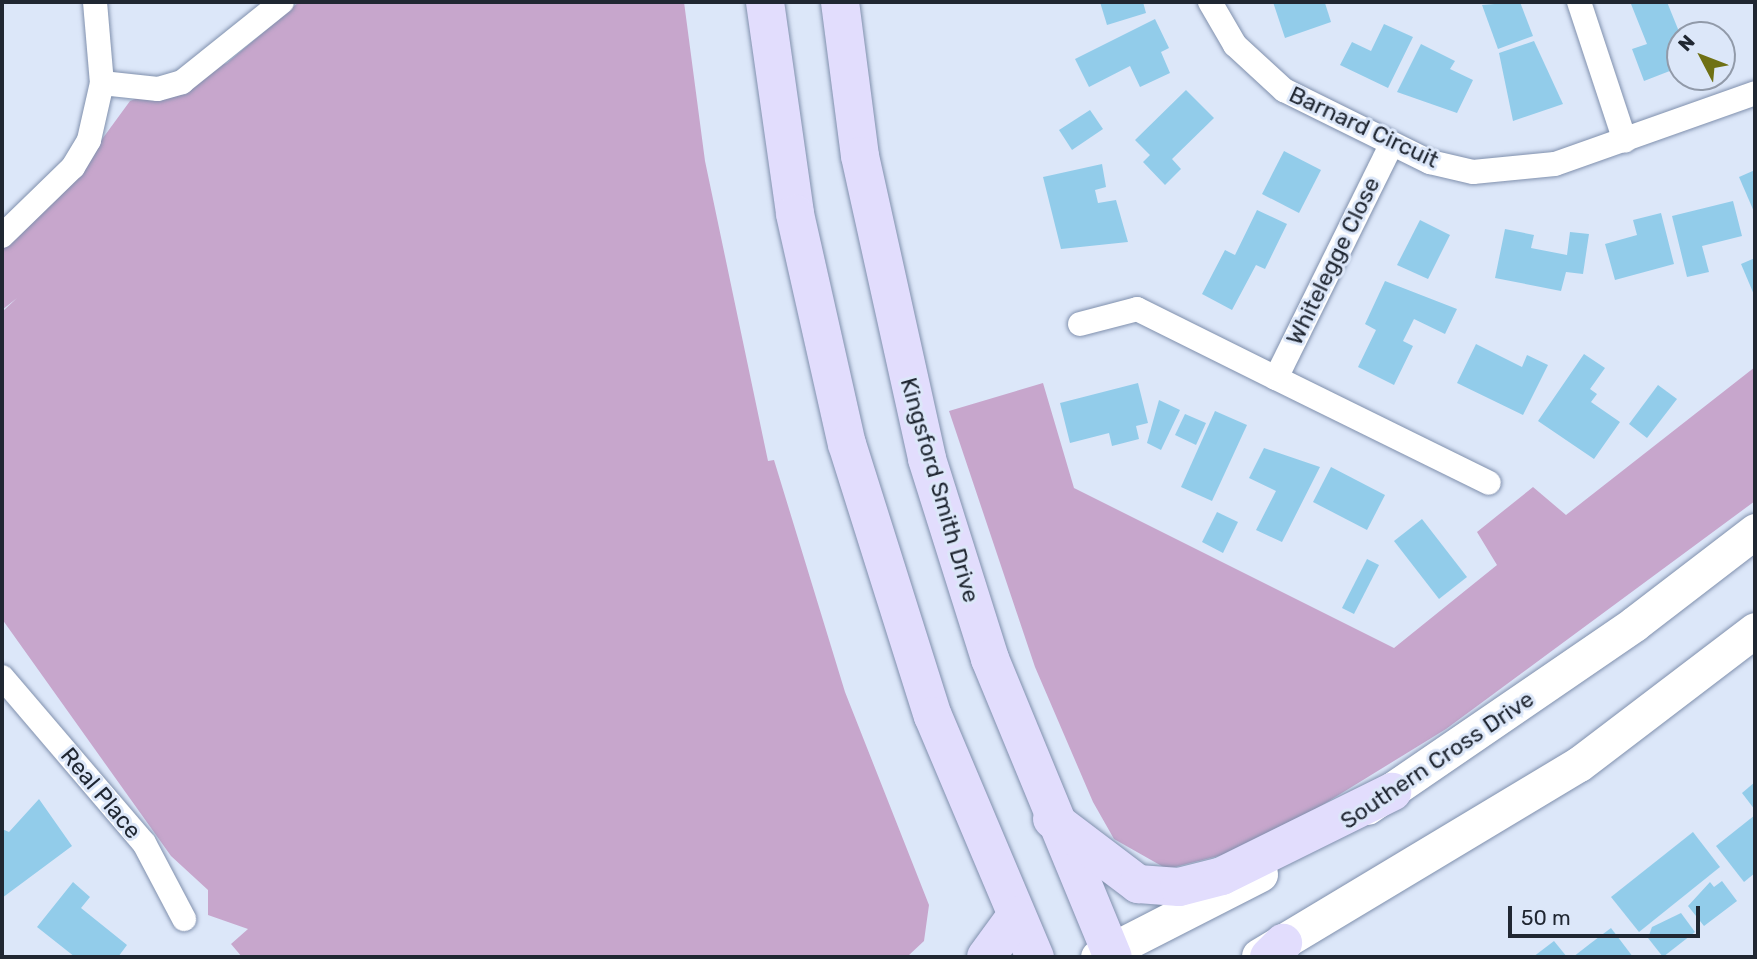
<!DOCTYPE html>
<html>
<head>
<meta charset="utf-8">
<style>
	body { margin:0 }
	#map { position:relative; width:1757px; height:959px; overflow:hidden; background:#dce7f9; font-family:Rubik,sans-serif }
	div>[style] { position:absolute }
	.green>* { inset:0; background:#c7a6cc }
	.building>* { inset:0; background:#92ccea }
	.roads { filter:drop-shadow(0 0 2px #8090ad) drop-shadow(0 0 2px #8090ad) }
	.minor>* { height:24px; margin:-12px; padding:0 12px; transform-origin:12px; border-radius:12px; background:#fff }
	.secondary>* { height:35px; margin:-17.5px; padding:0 17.5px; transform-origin:17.5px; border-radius:17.5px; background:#fff }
	.primary>* { height:38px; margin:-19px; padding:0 19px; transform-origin:19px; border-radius:19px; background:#e2ddfd }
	span { translate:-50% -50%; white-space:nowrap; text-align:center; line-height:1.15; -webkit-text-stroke:6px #dce7f9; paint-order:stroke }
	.street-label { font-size:23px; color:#202732 }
	.frame { position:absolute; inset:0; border:4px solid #202732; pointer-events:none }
	.north { position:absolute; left:1666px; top:21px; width:70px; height:70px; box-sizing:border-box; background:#dce7f9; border:2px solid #919aa9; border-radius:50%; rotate:312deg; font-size:19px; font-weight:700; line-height:28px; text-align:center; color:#202732 }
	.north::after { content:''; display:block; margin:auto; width:24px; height:32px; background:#6f7115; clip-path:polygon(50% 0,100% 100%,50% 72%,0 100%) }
	.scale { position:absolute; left:1508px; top:906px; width:192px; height:32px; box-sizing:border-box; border:4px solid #202732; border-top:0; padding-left:9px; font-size:21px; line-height:24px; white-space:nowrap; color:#202732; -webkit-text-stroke:5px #dce7f9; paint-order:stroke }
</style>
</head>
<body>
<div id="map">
	<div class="green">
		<div style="clip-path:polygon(299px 2px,684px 2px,705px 161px,768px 461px,774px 460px,845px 692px,929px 905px,924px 941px,909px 955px,242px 957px,231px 944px,248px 929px,208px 915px,208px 890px,171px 856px,2px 619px,2px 312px,17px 298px,2px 310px,2px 236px,81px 168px,130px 101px,227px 63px)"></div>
		<div style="clip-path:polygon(1755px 367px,1755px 501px,1446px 729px,1254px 847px,1167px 869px,1114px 839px,1093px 802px,1035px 667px,949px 411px,1043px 383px,1074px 488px,1394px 648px,1497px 565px,1477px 532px,1533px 487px,1566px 515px)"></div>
	</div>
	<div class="building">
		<div style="clip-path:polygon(1100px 2px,1143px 2px,1146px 13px,1107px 25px)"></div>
		<div style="clip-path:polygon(1273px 2px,1325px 3px,1331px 22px,1285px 38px)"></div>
		<div style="clip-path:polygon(1520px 2px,1533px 36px,1498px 49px,1482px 5px)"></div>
		<div style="clip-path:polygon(1667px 2px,1680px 34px,1680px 67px,1644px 81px,1632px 49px,1647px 44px,1631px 4px)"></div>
		<div style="clip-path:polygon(1155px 19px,1169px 48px,1161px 52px,1170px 73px,1140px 87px,1130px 66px,1089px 87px,1075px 59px)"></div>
		<div style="clip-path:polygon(1384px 24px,1413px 37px,1388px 88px,1340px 65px,1352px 42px,1371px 51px)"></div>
		<div style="clip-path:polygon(1534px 41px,1563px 104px,1513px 121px,1499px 53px)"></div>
		<div style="clip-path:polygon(1421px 44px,1455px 61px,1450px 69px,1473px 80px,1457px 113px,1397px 92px)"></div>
		<div style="clip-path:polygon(1186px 90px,1214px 118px,1172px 159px,1181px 169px,1165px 185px,1143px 162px,1150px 155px,1135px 140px)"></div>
		<div style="clip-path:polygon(1090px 110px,1103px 129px,1072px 150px,1059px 130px)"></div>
		<div style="clip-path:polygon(1284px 151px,1321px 170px,1299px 213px,1262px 194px)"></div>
		<div style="clip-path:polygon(1102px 164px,1106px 187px,1095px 190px,1098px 203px,1116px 200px,1128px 242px,1061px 249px,1043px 177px)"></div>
		<div style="clip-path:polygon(1755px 170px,1755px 214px,1739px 177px)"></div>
		<div style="clip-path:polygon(1733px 201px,1742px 236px,1702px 246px,1709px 272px,1687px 277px,1672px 216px)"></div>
		<div style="clip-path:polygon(1257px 210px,1287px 224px,1265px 269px,1256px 265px,1232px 310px,1202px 294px,1225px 250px,1235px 255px)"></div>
		<div style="clip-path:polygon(1661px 213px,1674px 264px,1615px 280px,1605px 244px,1637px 235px,1633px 220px)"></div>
		<div style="clip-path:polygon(1420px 220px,1450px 235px,1428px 279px,1397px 265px)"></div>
		<div style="clip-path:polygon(1505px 229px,1534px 235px,1531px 248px,1567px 255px,1570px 232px,1589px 234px,1583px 274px,1566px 272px,1561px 291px,1495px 278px)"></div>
		<div style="clip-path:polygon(1755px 258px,1755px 297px,1741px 264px)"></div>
		<div style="clip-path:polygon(1385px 281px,1457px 309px,1445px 334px,1414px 319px,1403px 341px,1413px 346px,1394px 385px,1358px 367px,1376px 330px,1365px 324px)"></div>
		<div style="clip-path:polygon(1476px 344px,1522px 367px,1527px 355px,1548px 365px,1523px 415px,1457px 383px)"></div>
		<div style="clip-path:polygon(1584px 354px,1605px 368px,1590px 389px,1597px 394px,1591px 402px,1620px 422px,1594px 459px,1538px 421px)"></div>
		<div style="clip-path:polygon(1138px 383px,1148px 423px,1136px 426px,1139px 439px,1112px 446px,1109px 433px,1070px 443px,1060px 403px)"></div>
		<div style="clip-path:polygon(1658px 385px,1677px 399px,1647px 438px,1629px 424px)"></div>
		<div style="clip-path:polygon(1159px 400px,1180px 410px,1161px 450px,1147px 443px)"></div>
		<div style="clip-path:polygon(1215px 411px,1247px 425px,1212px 501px,1181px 487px)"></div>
		<div style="clip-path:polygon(1185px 414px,1206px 423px,1196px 445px,1175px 435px)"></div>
		<div style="clip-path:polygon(1264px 448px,1320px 467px,1282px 542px,1256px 530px,1276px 491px,1249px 478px)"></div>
		<div style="clip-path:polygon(1331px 467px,1385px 495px,1367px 530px,1313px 502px)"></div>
		<div style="clip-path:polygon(1217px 512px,1238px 522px,1223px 553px,1202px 542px)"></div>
		<div style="clip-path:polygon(1422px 519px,1467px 577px,1439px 599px,1394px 541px)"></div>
		<div style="clip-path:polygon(1367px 559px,1379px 565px,1354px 614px,1342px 608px)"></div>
		<div style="clip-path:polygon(1755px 782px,1755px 810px,1742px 793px)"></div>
		<div style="clip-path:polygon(39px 799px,72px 846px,2px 898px,2px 829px,9px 832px)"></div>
		<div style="clip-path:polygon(1755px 815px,1755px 873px,1744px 882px,1716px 846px)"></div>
		<div style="clip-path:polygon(1693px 832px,1720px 867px,1639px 932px,1611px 897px)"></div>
		<div style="clip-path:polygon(1722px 881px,1737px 901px,1704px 926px,1688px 906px,1710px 882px,1714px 887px)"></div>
		<div style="clip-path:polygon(73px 882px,90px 897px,81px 908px,127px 945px,118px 957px,75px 957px,37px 927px)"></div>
		<div style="clip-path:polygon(1681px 913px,1695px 932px,1663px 957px,1648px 938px,1652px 927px)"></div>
		<div style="clip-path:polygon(1611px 928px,1633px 957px,1573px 957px,1591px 943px)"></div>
		<div style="clip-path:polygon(1554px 941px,1567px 957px,1533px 957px)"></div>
	</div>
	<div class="roads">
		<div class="minor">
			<div style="left:95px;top:2px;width:81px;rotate:85.1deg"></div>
			<div style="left:1210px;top:2px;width:50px;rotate:59.8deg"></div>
			<div style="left:1235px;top:45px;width:67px;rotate:42.6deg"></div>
			<div style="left:1284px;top:90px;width:163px;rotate:26.3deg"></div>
			<div style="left:1430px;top:162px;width:44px;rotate:13.1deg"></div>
			<div style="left:1473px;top:172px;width:82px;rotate:-5.6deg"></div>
			<div style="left:1555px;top:164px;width:212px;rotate:-19.5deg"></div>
			<div style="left:1579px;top:2px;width:146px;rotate:71.7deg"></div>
			<div style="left:2px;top:236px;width:99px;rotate:-44.2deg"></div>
			<div style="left:73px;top:167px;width:31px;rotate:-59deg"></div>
			<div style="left:89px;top:140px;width:58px;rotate:-77.2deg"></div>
			<div style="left:102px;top:83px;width:56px;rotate:6.1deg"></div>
			<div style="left:158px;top:89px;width:25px;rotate:-16deg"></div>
			<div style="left:182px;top:82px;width:128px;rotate:-38.7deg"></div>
			<div style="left:1080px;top:324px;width:59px;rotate:-14.7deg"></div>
			<div style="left:1137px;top:309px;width:155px;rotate:26.4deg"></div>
			<div style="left:1276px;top:378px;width:260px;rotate:-63.7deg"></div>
			<div style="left:1276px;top:378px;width:237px;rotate:26.2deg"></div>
			<div style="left:2px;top:677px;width:218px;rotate:49.5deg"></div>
			<div style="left:144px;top:843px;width:86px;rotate:62.2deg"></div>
		</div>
		<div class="secondary">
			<div style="left:1367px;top:807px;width:324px;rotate:-34.4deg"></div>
			<div style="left:1634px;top:624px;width:153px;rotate:-37.5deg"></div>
			<div style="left:1259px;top:956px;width:373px;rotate:-31deg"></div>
			<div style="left:1579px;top:764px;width:221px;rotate:-37.3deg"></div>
			<div style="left:1098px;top:957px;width:182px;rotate:-27.1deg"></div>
		</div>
		<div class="primary">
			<div style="left:765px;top:2px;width:214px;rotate:81.9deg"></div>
			<div style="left:795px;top:214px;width:236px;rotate:77.3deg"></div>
			<div style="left:847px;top:444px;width:285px;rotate:72.5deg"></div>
			<div style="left:933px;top:716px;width:262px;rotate:67.1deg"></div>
			<div style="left:840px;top:2px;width:155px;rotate:82.6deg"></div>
			<div style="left:860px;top:156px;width:310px;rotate:77.5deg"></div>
			<div style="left:927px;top:459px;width:210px;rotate:72.5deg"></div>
			<div style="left:990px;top:659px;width:322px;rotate:67.6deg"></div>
			<div style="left:1052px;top:819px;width:108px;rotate:37.1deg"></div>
			<div style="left:1138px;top:884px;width:41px;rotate:4.2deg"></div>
			<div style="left:1179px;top:887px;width:44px;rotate:-14.3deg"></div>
			<div style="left:1222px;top:876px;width:190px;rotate:-26.3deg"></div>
			<div style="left:986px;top:957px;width:51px;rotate:-53.8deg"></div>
			<div style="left:1269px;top:957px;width:20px;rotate:-45deg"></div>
		</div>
	</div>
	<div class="street-label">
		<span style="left:1364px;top:127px;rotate:25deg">Barnard Circuit</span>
		<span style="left:1333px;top:261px;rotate:-64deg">Whitelegge Close</span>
		<span style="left:940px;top:490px;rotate:74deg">Kingsford Smith Drive</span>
		<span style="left:1437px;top:760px;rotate:-34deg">Southern Cross Drive</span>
		<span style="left:101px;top:793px;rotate:50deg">Real Place</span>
	</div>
	<div class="frame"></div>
	<div class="north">N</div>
	<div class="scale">50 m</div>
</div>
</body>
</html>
